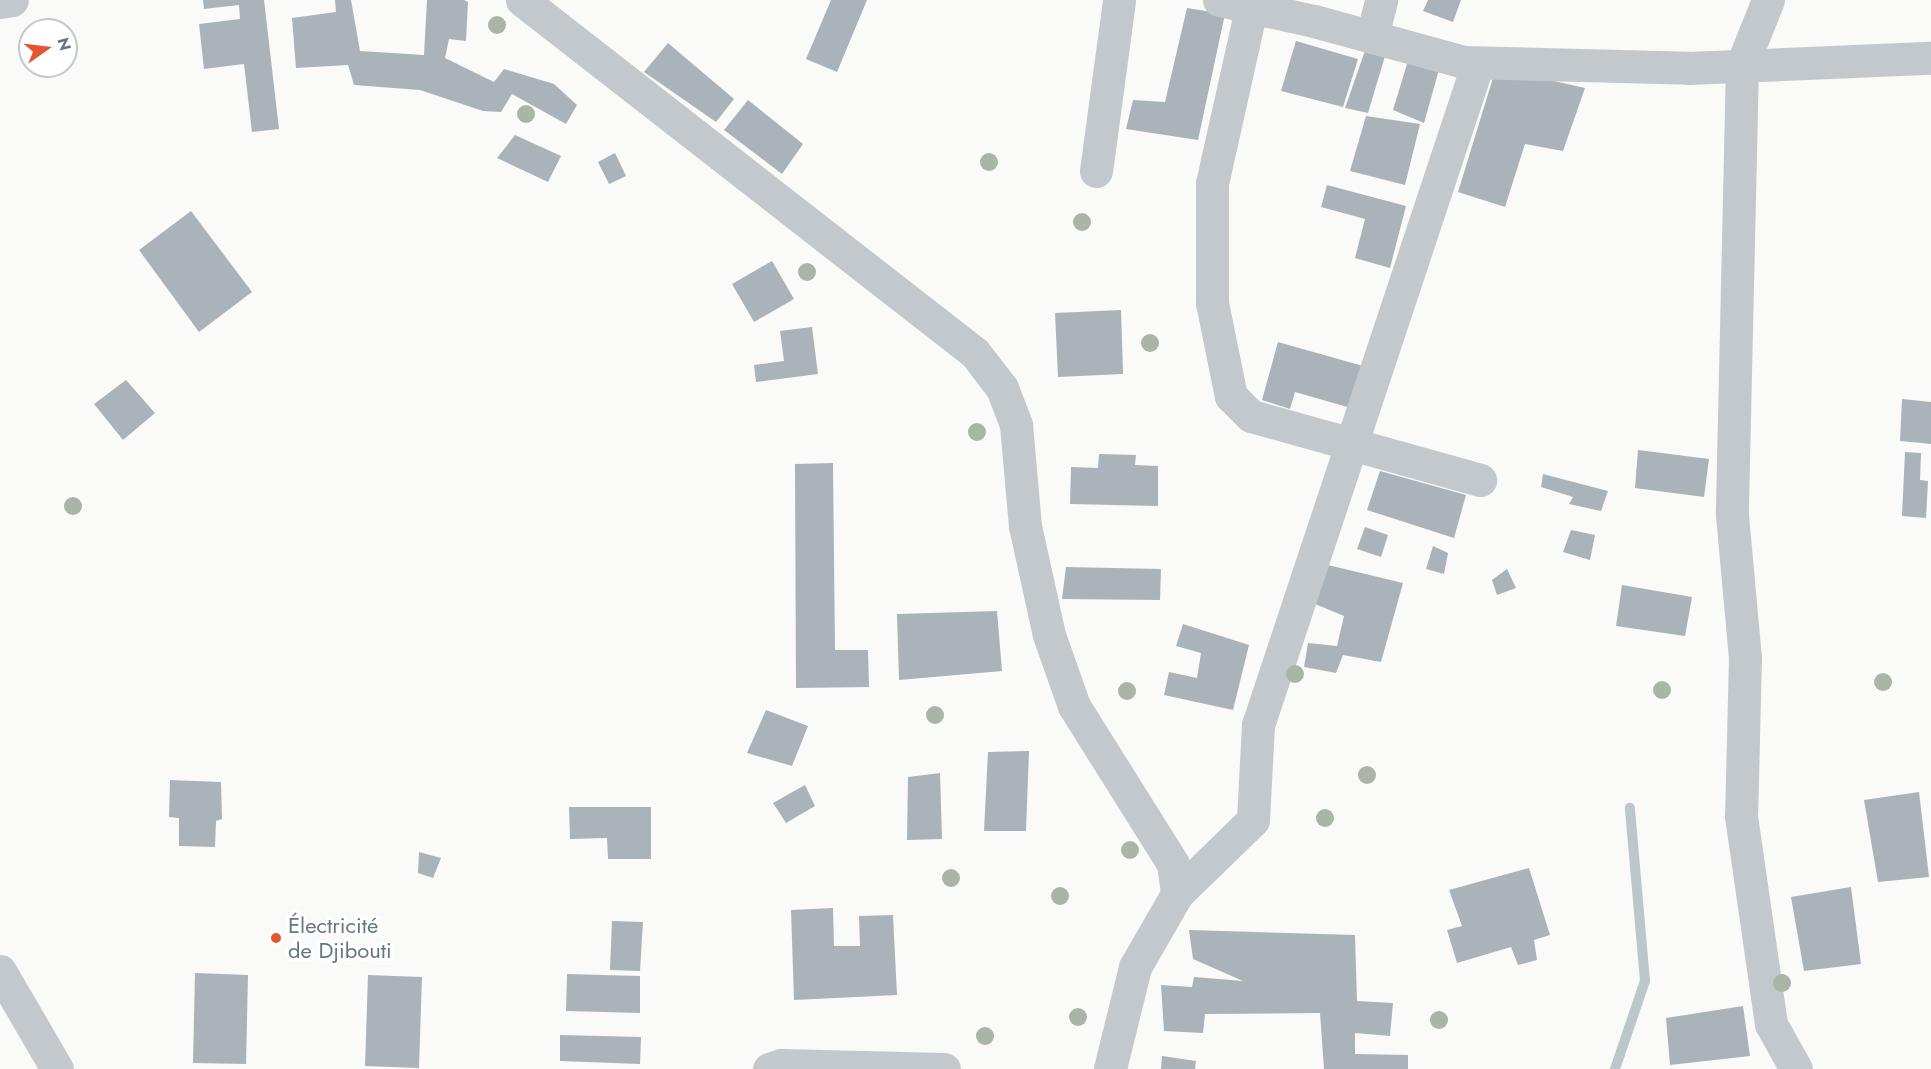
<!DOCTYPE html>
<html>
<head>
<meta charset="utf-8">
<style>
	body { margin:0 }
	#map { position:relative; width:1931px; height:1069px; overflow:hidden; background:#fafaf8; font-family:Jost,sans-serif }
	div>[style] { position:absolute }
	.stream>* { height:10px; margin:-5px; padding:0 5px; transform-origin:5px; border-radius:5px; background:#bbc7cb }
	.building>* { inset:0; background:#aab3b9 }
	.minor>* { height:33px; margin:-16.5px; padding:0 16.5px; transform-origin:16.5px; border-radius:16.5px; background:#c3c8cc }
	.trees>* { width:18px; height:18px; margin:-9px; border-radius:50%; background:#aab4a7 }
	.dots>* { width:16px; height:16px; translate:-50% -50%; box-sizing:border-box; border:3px solid #fff; border-radius:50% }
	span { translate:-50% -50%; white-space:nowrap; text-align:center; line-height:1.15; -webkit-text-stroke:6px #fff; paint-order:stroke }
	.poi-label { font-size:22px; color:#657683 }
	.left { translate:0 -50%; text-align:left }
	.north { position:absolute; left:18px; top:18px; width:60px; height:60px; box-sizing:border-box; background:#fff; border:2px solid #c1c8cd; border-radius:50%; rotate:76deg; font-size:16px; font-weight:700; line-height:24px; text-align:center; color:#657683 }
	.north::after { content:''; display:block; margin:auto; width:21px; height:27px; background:#e4572e; clip-path:polygon(50% 0,100% 100%,50% 72%,0 100%) }
</style>
</head>
<body>
<div id="map">
	<div class="stream">
		<div style="left:1615px;top:1069px;width:93px;rotate:-71.2deg"></div>
		<div style="left:1645px;top:981px;width:174px;rotate:-95deg"></div>
	</div>
	<div class="building">
		<div style="clip-path:polygon(203px 0,264px 0,279px 129px,252px 132px,244px 64px,204px 69px,199px 24px,240px 19px,239px 5px,204px 9px)"></div>
		<div style="clip-path:polygon(335px 0,351px 0,360px 51px,424px 55px,427px 0,464px 0,468px 2px,466px 41px,449px 39px,445px 58px,494px 82px,504px 69px,554px 84px,577px 105px,566px 124px,512px 94px,501px 112px,483px 111px,420px 90px,354px 85px,348px 65px,296px 68px,292px 18px,336px 12px)"></div>
		<div style="clip-path:polygon(831px 0,867px 0,837px 72px,806px 59px)"></div>
		<div style="clip-path:polygon(1428px 0,1461px 0,1453px 22px,1423px 11px)"></div>
		<div style="clip-path:polygon(1187px 8px,1225px 14px,1198px 140px,1126px 129px,1133px 100px,1165px 102px)"></div>
		<div style="clip-path:polygon(1296px 41px,1358px 59px,1343px 107px,1281px 91px)"></div>
		<div style="clip-path:polygon(668px 43px,734px 99px,716px 122px,644px 72px)"></div>
		<div style="clip-path:polygon(1367px 45px,1386px 53px,1368px 113px,1345px 108px)"></div>
		<div style="clip-path:polygon(1410px 54px,1442px 59px,1424px 123px,1393px 110px)"></div>
		<div style="clip-path:polygon(1496px 68px,1585px 88px,1563px 151px,1525px 144px,1505px 207px,1458px 192px)"></div>
		<div style="clip-path:polygon(748px 100px,803px 144px,782px 174px,724px 130px)"></div>
		<div style="clip-path:polygon(1366px 116px,1420px 124px,1405px 185px,1350px 171px)"></div>
		<div style="clip-path:polygon(515px 135px,561px 156px,548px 182px,497px 158px)"></div>
		<div style="clip-path:polygon(615px 153px,626px 176px,609px 184px,598px 162px)"></div>
		<div style="clip-path:polygon(1327px 185px,1406px 206px,1390px 268px,1355px 258px,1365px 219px,1321px 207px)"></div>
		<div style="clip-path:polygon(191px 211px,252px 292px,199px 332px,139px 250px)"></div>
		<div style="clip-path:polygon(772px 261px,794px 299px,754px 322px,732px 284px)"></div>
		<div style="clip-path:polygon(1121px 310px,1123px 374px,1058px 377px,1055px 313px)"></div>
		<div style="clip-path:polygon(812px 327px,818px 374px,756px 382px,754px 365px,784px 361px,780px 331px)"></div>
		<div style="clip-path:polygon(1278px 342px,1363px 366px,1351px 408px,1295px 392px,1290px 409px,1262px 400px)"></div>
		<div style="clip-path:polygon(126px 380px,155px 413px,123px 440px,94px 404px)"></div>
		<div style="clip-path:polygon(1902px 399px,1931px 402px,1931px 444px,1900px 441px)"></div>
		<div style="clip-path:polygon(1638px 450px,1709px 459px,1704px 497px,1635px 488px)"></div>
		<div style="clip-path:polygon(1905px 452px,1921px 453px,1920px 480px,1928px 481px,1926px 518px,1902px 516px)"></div>
		<div style="clip-path:polygon(1099px 454px,1136px 455px,1135px 465px,1158px 466px,1158px 506px,1070px 504px,1071px 467px,1098px 468px)"></div>
		<div style="clip-path:polygon(833px 463px,835px 650px,868px 650px,869px 687px,796px 688px,795px 464px)"></div>
		<div style="clip-path:polygon(1380px 471px,1466px 495px,1454px 538px,1367px 510px)"></div>
		<div style="clip-path:polygon(1543px 474px,1608px 491px,1601px 511px,1569px 504px,1573px 497px,1541px 487px)"></div>
		<div style="clip-path:polygon(1365px 527px,1388px 535px,1381px 557px,1357px 549px)"></div>
		<div style="clip-path:polygon(1571px 530px,1595px 535px,1590px 560px,1563px 552px)"></div>
		<div style="clip-path:polygon(1433px 546px,1448px 553px,1444px 574px,1426px 569px)"></div>
		<div style="clip-path:polygon(1328px 565px,1403px 583px,1381px 662px,1343px 655px,1336px 673px,1304px 667px,1308px 643px,1337px 646px,1344px 616px,1315px 604px)"></div>
		<div style="clip-path:polygon(1066px 567px,1161px 569px,1160px 600px,1062px 599px)"></div>
		<div style="clip-path:polygon(1507px 569px,1516px 588px,1497px 595px,1492px 580px)"></div>
		<div style="clip-path:polygon(1622px 585px,1692px 597px,1685px 636px,1616px 626px)"></div>
		<div style="clip-path:polygon(997px 611px,1002px 671px,899px 680px,897px 614px)"></div>
		<div style="clip-path:polygon(1183px 624px,1249px 645px,1233px 710px,1164px 695px,1169px 672px,1197px 678px,1201px 653px,1176px 646px)"></div>
		<div style="clip-path:polygon(766px 710px,808px 726px,792px 766px,747px 753px)"></div>
		<div style="clip-path:polygon(1029px 751px,1026px 831px,984px 831px,988px 752px)"></div>
		<div style="clip-path:polygon(940px 773px,942px 839px,907px 840px,908px 777px)"></div>
		<div style="clip-path:polygon(170px 780px,221px 782px,222px 819px,216px 821px,215px 847px,179px 846px,179px 818px,169px 817px)"></div>
		<div style="clip-path:polygon(805px 785px,815px 806px,786px 823px,773px 803px)"></div>
		<div style="clip-path:polygon(1919px 792px,1929px 877px,1878px 882px,1864px 800px)"></div>
		<div style="clip-path:polygon(569px 807px,651px 807px,651px 859px,608px 859px,607px 838px,570px 839px)"></div>
		<div style="clip-path:polygon(419px 852px,441px 858px,433px 878px,418px 873px)"></div>
		<div style="clip-path:polygon(1529px 868px,1550px 935px,1534px 940px,1537px 960px,1518px 965px,1511px 947px,1457px 963px,1447px 930px,1462px 926px,1449px 890px)"></div>
		<div style="clip-path:polygon(1851px 887px,1861px 964px,1804px 971px,1791px 897px)"></div>
		<div style="clip-path:polygon(833px 908px,834px 946px,860px 946px,859px 916px,893px 915px,897px 995px,794px 1000px,791px 910px)"></div>
		<div style="clip-path:polygon(612px 921px,643px 922px,640px 971px,610px 970px)"></div>
		<div style="clip-path:polygon(1189px 930px,1355px 935px,1357px 1001px,1393px 1003px,1390px 1036px,1355px 1033px,1355px 1054px,1408px 1055px,1408px 1069px,1324px 1069px,1320px 1013px,1205px 1014px,1203px 1033px,1164px 1031px,1161px 985px,1192px 987px,1194px 977px,1243px 981px,1193px 959px)"></div>
		<div style="clip-path:polygon(195px 973px,248px 975px,246px 1064px,193px 1063px)"></div>
		<div style="clip-path:polygon(567px 974px,640px 976px,640px 1013px,566px 1011px)"></div>
		<div style="clip-path:polygon(368px 975px,422px 977px,419px 1068px,365px 1066px)"></div>
		<div style="clip-path:polygon(1743px 1006px,1750px 1056px,1670px 1065px,1666px 1018px)"></div>
		<div style="clip-path:polygon(560px 1035px,641px 1037px,640px 1064px,560px 1061px)"></div>
		<div style="clip-path:polygon(1162px 1056px,1196px 1061px,1195px 1069px,1161px 1069px)"></div>
	</div>
	<div class="minor">
		<div style="left:522px;top:0;width:574px;rotate:37.93deg"></div>
		<div style="left:975px;top:353px;width:44px;rotate:52.4deg"></div>
		<div style="left:1002px;top:388px;width:40px;rotate:69deg"></div>
		<div style="left:1016px;top:425px;width:101px;rotate:84.9deg"></div>
		<div style="left:1025px;top:526px;width:112px;rotate:77.6deg"></div>
		<div style="left:1049px;top:635px;width:75px;rotate:70.6deg"></div>
		<div style="left:1074px;top:706px;width:186px;rotate:57.9deg"></div>
		<div style="left:1173px;top:864px;width:30px;rotate:82deg"></div>
		<div style="left:1177px;top:894px;width:84px;rotate:119.9deg"></div>
		<div style="left:1135px;top:967px;width:105px;rotate:103.8deg"></div>
		<div style="left:1219px;top:0;width:97px;rotate:12.5deg"></div>
		<div style="left:1314px;top:21px;width:156px;rotate:15.3deg"></div>
		<div style="left:1464px;top:62px;width:224px;rotate:1.5deg"></div>
		<div style="left:1688px;top:68px;width:243px;rotate:-2.4deg"></div>
		<div style="left:1253px;top:0;width:188px;rotate:102.6deg"></div>
		<div style="left:1212px;top:183px;width:120px;rotate:90deg"></div>
		<div style="left:1212px;top:303px;width:95px;rotate:78.5deg"></div>
		<div style="left:1231px;top:396px;width:28px;rotate:45deg"></div>
		<div style="left:1251px;top:416px;width:238px;rotate:15.6deg"></div>
		<div style="left:1768px;top:0;width:70px;rotate:111.8deg"></div>
		<div style="left:1742px;top:65px;width:450px;rotate:91.3deg"></div>
		<div style="left:1732px;top:515px;width:143px;rotate:84.8deg"></div>
		<div style="left:1745px;top:657px;width:159px;rotate:91.4deg"></div>
		<div style="left:1741px;top:816px;width:210px;rotate:81.8deg"></div>
		<div style="left:1771px;top:1024px;width:51px;rotate:60.9deg"></div>
		<div style="left:0;top:2px;width:12px;rotate:-9deg"></div>
		<div style="left:1372px;top:37px;width:38px;rotate:-76deg"></div>
		<div style="left:1096px;top:171px;width:173px;rotate:-82.3deg"></div>
		<div style="left:1177px;top:894px;width:106px;rotate:-44.2deg"></div>
		<div style="left:1253px;top:820px;width:95px;rotate:-87deg"></div>
		<div style="left:1258px;top:725px;width:698px;rotate:-71.62deg"></div>
		<div style="left:0;top:971px;width:113px;rotate:59.8deg"></div>
		<div style="left:769px;top:1069px;width:13px;rotate:-18deg"></div>
		<div style="left:781px;top:1065px;width:163px;rotate:1.4deg"></div>
	</div>
	<div class="trees">
		<div style="left:497px;top:25px"></div>
		<div style="left:526px;top:114px"></div>
		<div style="left:989px;top:162px"></div>
		<div style="left:1082px;top:222px"></div>
		<div style="left:807px;top:272px"></div>
		<div style="left:1150px;top:343px"></div>
		<div style="left:977px;top:432px"></div>
		<div style="left:73px;top:506px"></div>
		<div style="left:1295px;top:674px"></div>
		<div style="left:1883px;top:682px"></div>
		<div style="left:1662px;top:690px"></div>
		<div style="left:1127px;top:691px"></div>
		<div style="left:935px;top:715px"></div>
		<div style="left:1367px;top:775px"></div>
		<div style="left:1325px;top:818px"></div>
		<div style="left:1130px;top:850px"></div>
		<div style="left:951px;top:878px"></div>
		<div style="left:1060px;top:896px"></div>
		<div style="left:1782px;top:983px"></div>
		<div style="left:1078px;top:1017px"></div>
		<div style="left:1439px;top:1020px"></div>
		<div style="left:985px;top:1036px"></div>
	</div>
	<div class="dots">
		<div style="left:276px;top:938px;background:#e4572e"></div>
	</div>
	<div class="poi-label">
		<span class="left" style="left:288px;top:938px">Électricité<br>de Djibouti</span>
	</div>
	<div class="north">N</div>
</div>
</body>
</html>
